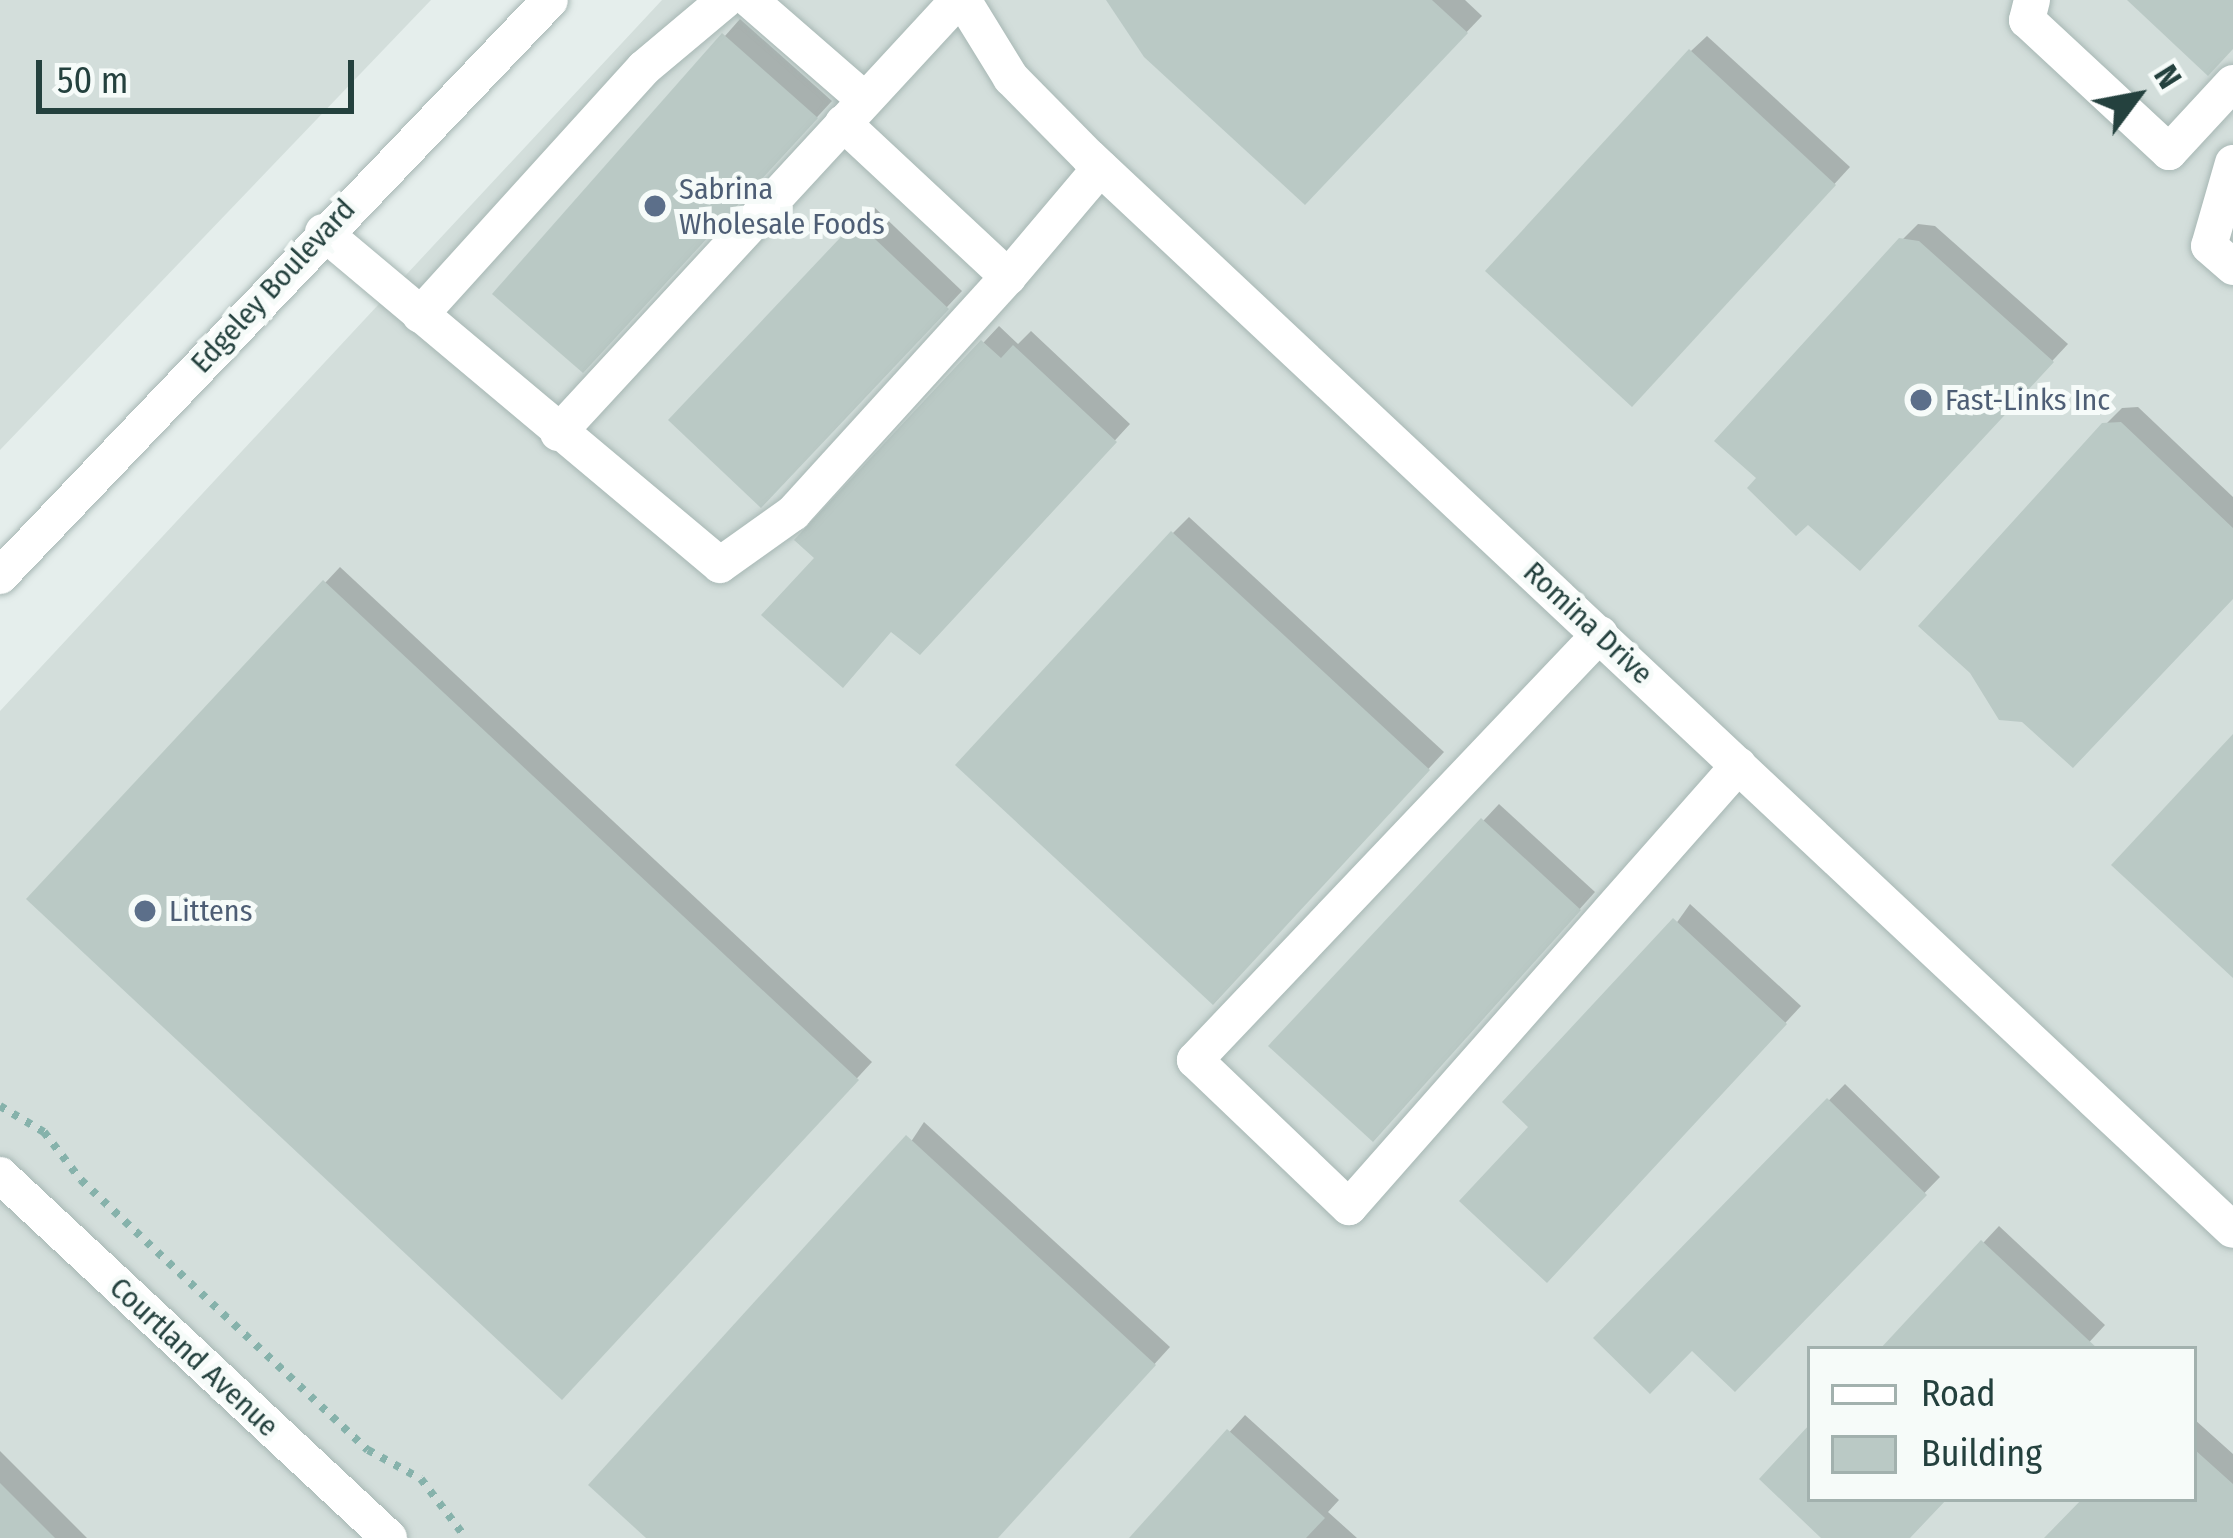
<!DOCTYPE html>
<html>
<head>
<meta charset="utf-8">
<style>
	body { margin:0 }
	#map { position:relative; width:2233px; height:1538px; overflow:hidden; background:#e5eeec; font-family:"Fira Sans Condensed",sans-serif }
	div>[style] { position:absolute }
	.built>* { inset:0; background:#d3dedb }
	.shadow>* { inset:0; background:#0003 }
	.building>* { inset:0; background:#bac9c5 }
	.path>* { height:8px; margin-top:-4px; transform-origin:0; background:repeating-linear-gradient(90deg,#86b2ab 0 6px,transparent 0 15px) }
	.roads { filter:drop-shadow(0 0 3px #a7b7b4) drop-shadow(0 0 3px #a7b7b4) }
	.minor>* { height:36px; margin:-18px; padding:0 18px; transform-origin:18px; border-radius:18px; background:#fff }
	.dots>* { width:33px; height:33px; translate:-50% -50%; box-sizing:border-box; border:6px solid #f6fbf9; border-radius:50% }
	span { translate:-50% -50%; white-space:nowrap; text-align:center; line-height:1.15; -webkit-text-stroke:10px #f6fbf9; paint-order:stroke }
	.service-label { font-size:30px; color:#4e5e75 }
	.left { translate:0 -50%; text-align:left }
	.street-label { font-size:30px; color:#24413e }
	.legend { position:absolute; left:1807px; top:1346px; width:390px; height:156px; box-sizing:border-box; background:#f6fbf9; border:3px solid #a2b1ae; margin:0; padding:15px 21px; list-style:none; font-size:36px; color:#24413e }
	.legend li { display:flex; align-items:center; gap:24px; height:60px }
	.legend b { width:60px; border:3px solid #a2b1ae }
	.north { position:absolute; left:2077px; top:36px; width:120px; height:120px; -webkit-text-stroke:9px #f6fbf9; paint-order:stroke; rotate:58deg; font-size:33px; font-weight:700; line-height:48px; text-align:center; color:#24413e }
	.north::after { content:''; display:block; margin:auto; width:42px; height:54px; background:#24413e; clip-path:polygon(50% 0,100% 100%,50% 72%,0 100%) }
	.scale { position:absolute; left:36px; top:60px; width:318px; height:54px; box-sizing:border-box; border:6px solid #24413e; border-top:0; padding-left:15px; font-size:36px; line-height:42px; white-space:nowrap; color:#24413e; -webkit-text-stroke:9px #f6fbf9; paint-order:stroke }
</style>
</head>
<body>
<div id="map">
	<div class="built">
		<div style="clip-path:polygon(0 0,431px 0,0 450px)"></div>
		<div style="clip-path:polygon(evenodd,662px 0,2233px 0,2233px 1538px,0 1538px,0 711px,662px 0,1810px 1349px,2194px 1349px,2194px 1499px,1810px 1499px,1810px 1349px)"></div>
	</div>
	<div class="shadow">
		<div style="clip-path:polygon(1110px 0,1465px 0,1482px 16px,1305px 201px)"></div>
		<div style="clip-path:polygon(740px 19px,832px 101px,598px 353px,497px 293px)"></div>
		<div style="clip-path:polygon(1707px 36px,1850px 167px,1648px 387px,1691px 51px)"></div>
		<div style="clip-path:polygon(874px 207px,962px 291px,777px 488px,672px 419px)"></div>
		<div style="clip-path:polygon(1918px 224px,1935px 226px,2068px 344px,1876px 551px,1808px 521px,1901px 241px)"></div>
		<div style="clip-path:polygon(999px 326px,1018px 344px,1031px 331px,1130px 424px,936px 635px,799px 540px)"></div>
		<div style="clip-path:polygon(2138px 407px,2233px 497px,2233px 596px,2105px 425px,2122px 408px)"></div>
		<div style="clip-path:polygon(1189px 517px,1444px 752px,1229px 985px,1173px 533px)"></div>
		<div style="clip-path:polygon(340px 567px,872px 1062px,578px 1380px,325px 583px)"></div>
		<div style="clip-path:polygon(1499px 804px,1595px 892px,1389px 1122px,1273px 1046px)"></div>
		<div style="clip-path:polygon(1690px 904px,1801px 1006px,1562px 1263px,1532px 1126px)"></div>
		<div style="clip-path:polygon(1845px 1084px,1940px 1177px,1735px 1388px,1693px 1347px,1597px 1338px)"></div>
		<div style="clip-path:polygon(924px 1122px,1170px 1347px,996px 1538px,650px 1538px)"></div>
		<div style="clip-path:polygon(1999px 1226px,2105px 1325px,2083px 1349px,1884px 1349px)"></div>
		<div style="clip-path:polygon(1245px 1415px,1339px 1500px,1328px 1512px,1357px 1538px,1133px 1538px)"></div>
		<div style="clip-path:polygon(2194px 1419px,2233px 1454px,2233px 1538px,2048px 1538px,2086px 1499px,2194px 1499px)"></div>
		<div style="clip-path:polygon(0 1451px,87px 1538px,0 1538px)"></div>
	</div>
	<div class="building">
		<div style="clip-path:polygon(1106px 0,1432px 0,1468px 33px,1305px 205px,1144px 57px)"></div>
		<div style="clip-path:polygon(2127px 0,2233px 0,2233px 49px,2208px 76px)"></div>
		<div style="clip-path:polygon(722px 33px,818px 118px,583px 373px,492px 294px)"></div>
		<div style="clip-path:polygon(1689px 49px,1836px 185px,1632px 407px,1485px 271px)"></div>
		<div style="clip-path:polygon(856px 221px,949px 309px,761px 508px,668px 420px)"></div>
		<div style="clip-path:polygon(1899px 238px,1919px 241px,2054px 362px,1860px 571px,1808px 525px,1796px 536px,1747px 488px,1756px 478px,1714px 441px)"></div>
		<div style="clip-path:polygon(981px 340px,1001px 358px,1013px 345px,1117px 442px,920px 655px,891px 632px,843px 688px,761px 615px,814px 558px,794px 540px)"></div>
		<div style="clip-path:polygon(2121px 422px,2233px 528px,2233px 599px,2073px 768px,2022px 722px,1999px 720px,1970px 673px,1918px 626px,2102px 423px)"></div>
		<div style="clip-path:polygon(1171px 531px,1430px 770px,1213px 1005px,955px 765px)"></div>
		<div style="clip-path:polygon(323px 580px,859px 1080px,562px 1400px,26px 899px)"></div>
		<div style="clip-path:polygon(2233px 734px,2233px 978px,2111px 865px)"></div>
		<div style="clip-path:polygon(1481px 818px,1581px 910px,1373px 1142px,1268px 1046px)"></div>
		<div style="clip-path:polygon(1673px 918px,1787px 1024px,1547px 1283px,1459px 1201px,1528px 1127px,1502px 1102px)"></div>
		<div style="clip-path:polygon(1827px 1098px,1927px 1195px,1735px 1392px,1692px 1351px,1650px 1394px,1593px 1338px)"></div>
		<div style="clip-path:polygon(906px 1135px,1156px 1365px,998px 1538px,646px 1538px,588px 1485px)"></div>
		<div style="clip-path:polygon(1981px 1240px,2098px 1349px,1880px 1349px)"></div>
		<div style="clip-path:polygon(1810px 1424px,1810px 1499px,1947px 1499px,1910px 1538px,1821px 1538px,1759px 1479px)"></div>
		<div style="clip-path:polygon(1227px 1429px,1325px 1518px,1306px 1538px,1129px 1538px)"></div>
		<div style="clip-path:polygon(2194px 1449px,2233px 1484px,2233px 1538px,2044px 1538px,2082px 1499px,2194px 1499px)"></div>
		<div style="clip-path:polygon(0 1483px,55px 1538px,0 1538px)"></div>
	</div>
	<div class="path">
		<div style="left:0;top:1106px;width:51px;rotate:30.6deg"></div>
		<div style="left:44px;top:1132px;width:61px;rotate:52.4deg"></div>
		<div style="left:81px;top:1180px;width:394px;rotate:43.3deg"></div>
		<div style="left:368px;top:1450px;width:60px;rotate:28.7deg"></div>
		<div style="left:421px;top:1479px;width:74px;rotate:52.7deg"></div>
	</div>
	<div class="roads">
		<div class="minor">
			<div style="left:750px;top:0;width:152px;rotate:41deg"></div>
			<div style="left:963px;top:0;width:92px;rotate:58.4deg"></div>
			<div style="left:1011px;top:78px;width:111px;rotate:45.4deg"></div>
			<div style="left:1089px;top:157px;width:1568px;rotate:43.17deg"></div>
			<div style="left:2032px;top:0;width:21px;rotate:104deg"></div>
			<div style="left:2027px;top:20px;width:194px;rotate:42.9deg"></div>
			<div style="left:2169px;top:152px;width:94px;rotate:-47.2deg"></div>
			<div style="left:843px;top:123px;width:226px;rotate:43deg"></div>
			<div style="left:1008px;top:277px;width:143px;rotate:-49.8deg"></div>
			<div style="left:2233px;top:163px;width:86px;rotate:106.1deg"></div>
			<div style="left:2209px;top:246px;width:32px;rotate:41deg"></div>
			<div style="left:323px;top:232px;width:518px;rotate:39.99deg"></div>
			<div style="left:720px;top:565px;width:90px;rotate:-35.5deg"></div>
			<div style="left:793px;top:513px;width:319px;rotate:-47.7deg"></div>
			<div style="left:420px;top:315px;width:333px;rotate:-47.8deg"></div>
			<div style="left:644px;top:68px;width:106px;rotate:-40deg"></div>
			<div style="left:558px;top:433px;width:589px;rotate:-47.27deg"></div>
			<div style="left:0;top:576px;width:796px;rotate:-46.32deg"></div>
			<div style="left:1600px;top:634px;width:588px;rotate:133.55deg"></div>
			<div style="left:1195px;top:1060px;width:213px;rotate:43.7deg"></div>
			<div style="left:1349px;top:1207px;width:589px;rotate:-48.58deg"></div>
			<div style="left:0;top:1175px;width:532px;rotate:43.02deg"></div>
		</div>
	</div>
	<div class="dots">
		<div style="left:655px;top:206px;background:#5c6f8a"></div>
		<div style="left:1921px;top:400px;background:#5c6f8a"></div>
		<div style="left:145px;top:911px;background:#5c6f8a"></div>
	</div>
	<div class="service-label">
		<span class="left" style="left:679px;top:206px">Sabrina<br>Wholesale Foods</span>
		<span class="left" style="left:1945px;top:400px">Fast-Links Inc</span>
		<span class="left" style="left:169px;top:911px">Littens</span>
	</div>
	<div class="street-label">
		<span style="left:273px;top:286px;rotate:-47deg">Edgeley Boulevard</span>
		<span style="left:1588px;top:623px;rotate:43deg">Romina Drive</span>
		<span style="left:194px;top:1357px;rotate:43deg">Courtland Avenue</span>
	</div>
	<ul class="legend">
	<li><b style="height:15px;background:#fff"></b>Road</li>
	<li><b style="height:33px;background:#bac9c5"></b>Building</li>
	</ul>
	<div class="north">N</div>
	<div class="scale">50 m</div>
</div>
</body>
</html>
